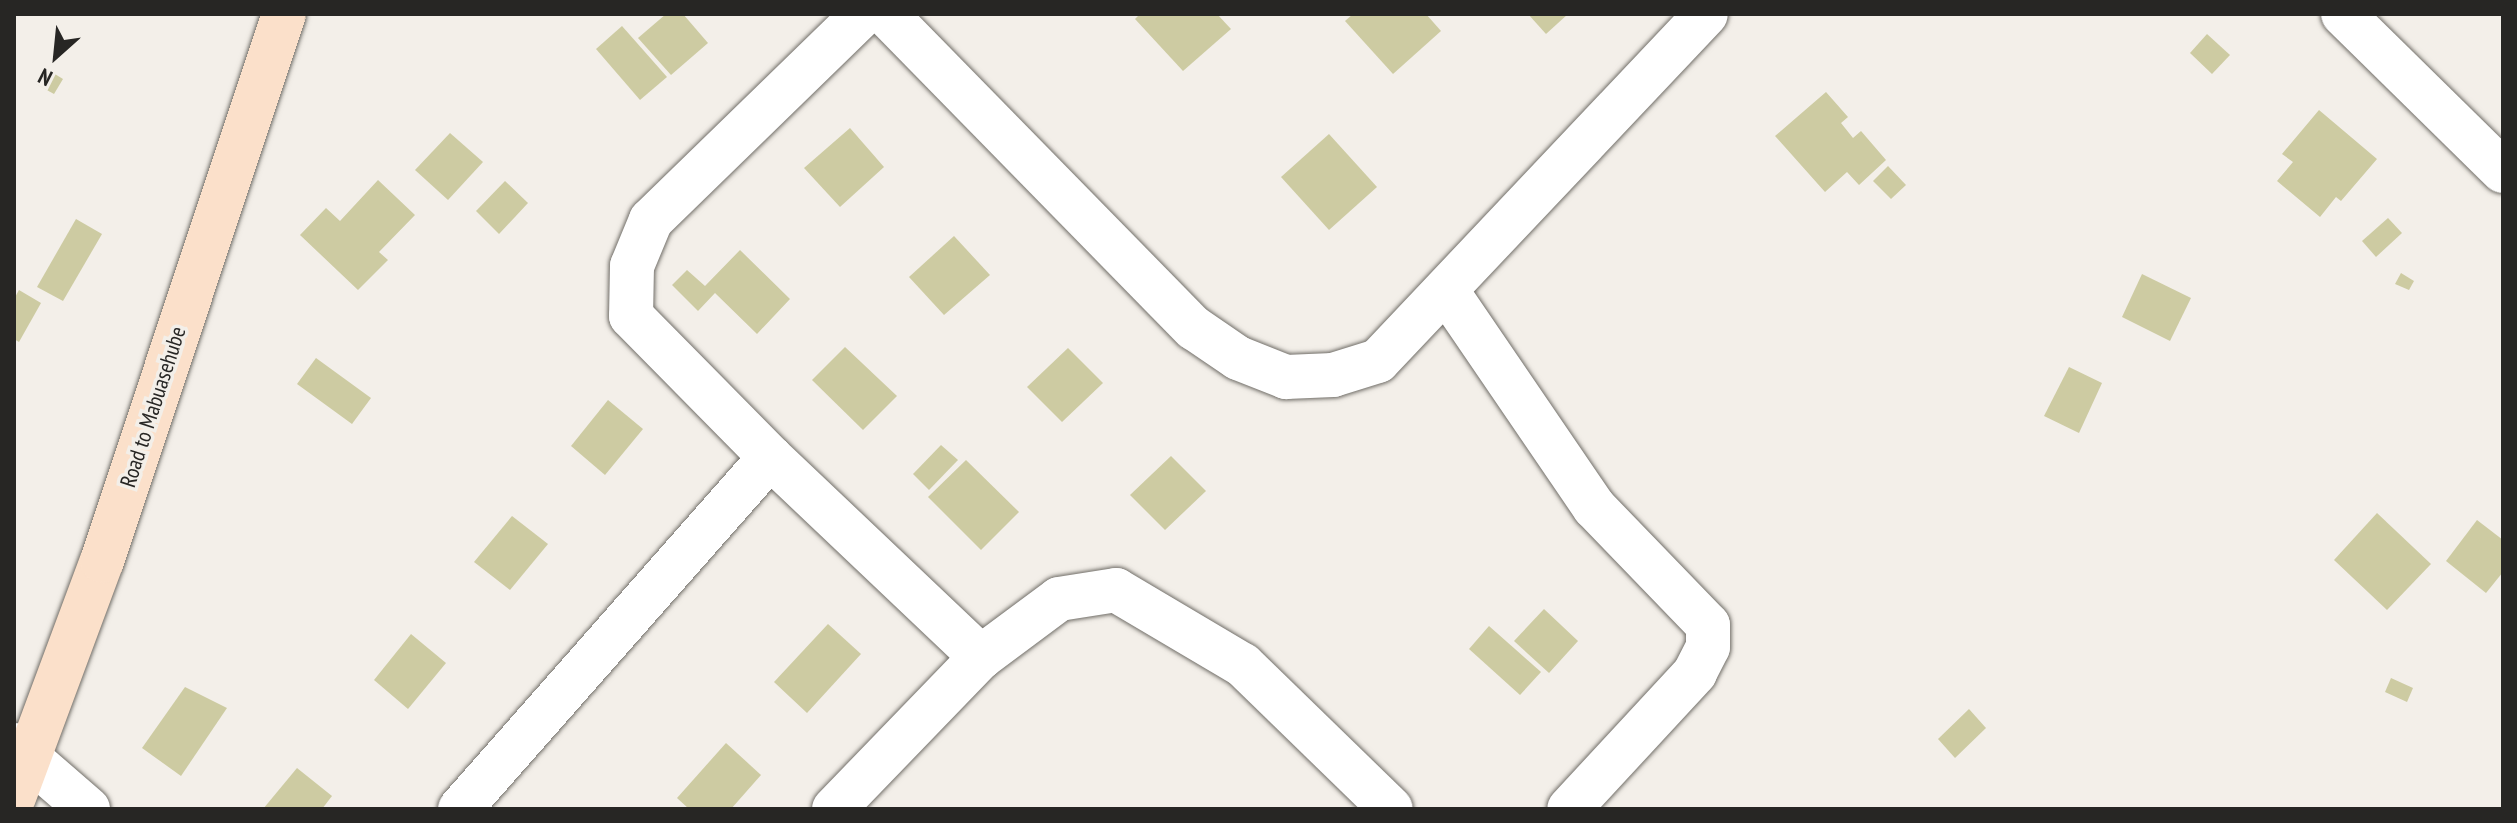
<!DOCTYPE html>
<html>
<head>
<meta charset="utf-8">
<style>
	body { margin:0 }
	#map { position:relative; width:2517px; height:823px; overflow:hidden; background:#f3efe9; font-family:"PT Sans Narrow",sans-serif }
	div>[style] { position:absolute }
	.building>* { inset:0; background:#cdcba2 }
	.roads { filter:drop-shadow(0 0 2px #716e68) drop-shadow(0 0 2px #716e68) }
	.minor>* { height:44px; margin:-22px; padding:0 22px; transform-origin:22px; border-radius:22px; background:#fff }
	.major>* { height:44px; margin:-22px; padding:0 22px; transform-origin:22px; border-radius:22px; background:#fbe0ca }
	span { translate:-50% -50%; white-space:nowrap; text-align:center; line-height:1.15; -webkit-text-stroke:7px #f3efe9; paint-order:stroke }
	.street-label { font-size:22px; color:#272624 }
	.frame { position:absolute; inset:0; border:16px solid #272624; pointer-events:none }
	.north { position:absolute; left:16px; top:16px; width:80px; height:80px; -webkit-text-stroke:6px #f3efe9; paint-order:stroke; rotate:207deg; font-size:22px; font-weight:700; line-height:32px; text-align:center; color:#272624 }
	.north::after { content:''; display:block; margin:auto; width:28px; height:36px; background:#272624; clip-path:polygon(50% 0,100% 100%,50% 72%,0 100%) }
</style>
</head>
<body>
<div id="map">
	<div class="building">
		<div style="clip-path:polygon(666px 14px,683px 14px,708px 43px,671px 75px,638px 38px)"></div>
		<div style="clip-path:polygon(1140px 14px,1217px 14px,1231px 29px,1183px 71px,1135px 19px)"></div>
		<div style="clip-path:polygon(1353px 14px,1426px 14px,1441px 31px,1393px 74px,1345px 21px)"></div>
		<div style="clip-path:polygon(1528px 14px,1568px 14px,1546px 34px)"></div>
		<div style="clip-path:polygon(622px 26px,667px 77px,640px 100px,596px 49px)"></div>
		<div style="clip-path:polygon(2207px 34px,2230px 55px,2212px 74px,2190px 53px)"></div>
		<div style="clip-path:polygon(45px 68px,63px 79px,54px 94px,36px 84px)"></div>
		<div style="clip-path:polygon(1826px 92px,1848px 117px,1841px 123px,1853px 138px,1861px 131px,1886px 160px,1859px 185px,1847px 172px,1825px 192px,1775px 136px)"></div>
		<div style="clip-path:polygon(2319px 110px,2377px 159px,2341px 201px,2336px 197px,2320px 217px,2277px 181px,2293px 162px,2282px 154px)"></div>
		<div style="clip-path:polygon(850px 128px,884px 167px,840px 207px,804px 168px)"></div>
		<div style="clip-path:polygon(450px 133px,483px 162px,448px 200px,415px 170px)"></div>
		<div style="clip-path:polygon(1329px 134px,1377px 187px,1329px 230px,1281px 177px)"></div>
		<div style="clip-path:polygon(1888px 166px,1906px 185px,1891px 199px,1873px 181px)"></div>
		<div style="clip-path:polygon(378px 180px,415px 215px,379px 252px,388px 260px,358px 290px,300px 235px,326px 208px,340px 221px)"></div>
		<div style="clip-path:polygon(505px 181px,528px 203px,499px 234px,476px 211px)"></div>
		<div style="clip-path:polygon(2388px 218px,2402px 233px,2376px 257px,2362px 241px)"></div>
		<div style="clip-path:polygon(76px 219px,102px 234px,63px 301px,37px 287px)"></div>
		<div style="clip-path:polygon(954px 236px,990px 275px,944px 315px,909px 277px)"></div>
		<div style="clip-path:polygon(740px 250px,790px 299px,757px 334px,715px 293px,698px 311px,672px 285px,687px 270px,705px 286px)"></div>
		<div style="clip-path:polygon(2401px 273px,2414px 281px,2409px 290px,2395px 284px)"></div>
		<div style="clip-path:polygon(2142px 274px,2191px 298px,2170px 341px,2122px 317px)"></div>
		<div style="clip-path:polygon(19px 290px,41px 303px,19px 342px,14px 339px,14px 299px)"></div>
		<div style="clip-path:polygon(845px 347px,897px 396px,863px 430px,812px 380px)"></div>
		<div style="clip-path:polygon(1068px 348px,1103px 383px,1062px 422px,1027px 387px)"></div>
		<div style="clip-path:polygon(316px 358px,371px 398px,352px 424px,297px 384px)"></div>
		<div style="clip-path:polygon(2069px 367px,2102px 383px,2079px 433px,2044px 416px)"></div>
		<div style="clip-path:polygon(608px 400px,643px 429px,605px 475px,571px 446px)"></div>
		<div style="clip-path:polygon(941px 445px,958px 460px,929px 490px,913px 474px)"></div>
		<div style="clip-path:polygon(1171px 456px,1206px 491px,1165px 530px,1130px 495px)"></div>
		<div style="clip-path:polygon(966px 460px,1019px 512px,981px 550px,928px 497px)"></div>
		<div style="clip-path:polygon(2377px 513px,2431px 564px,2387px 610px,2334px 560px)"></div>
		<div style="clip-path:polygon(512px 516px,548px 544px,510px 590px,474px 562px)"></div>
		<div style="clip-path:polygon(2477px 520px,2503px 540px,2503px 572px,2486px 593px,2446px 561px)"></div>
		<div style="clip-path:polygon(1544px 609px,1578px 641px,1549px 673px,1514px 641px)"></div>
		<div style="clip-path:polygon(828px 624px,861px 654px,807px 713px,774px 682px)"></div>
		<div style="clip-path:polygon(1489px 626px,1541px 672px,1520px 695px,1469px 649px)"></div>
		<div style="clip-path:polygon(411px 634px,446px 663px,408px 709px,374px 680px)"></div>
		<div style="clip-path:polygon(2391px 678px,2413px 688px,2407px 702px,2385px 692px)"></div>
		<div style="clip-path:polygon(185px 687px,227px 708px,181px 776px,142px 748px)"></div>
		<div style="clip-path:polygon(1969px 709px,1986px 728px,1955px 758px,1938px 739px)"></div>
		<div style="clip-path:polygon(726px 743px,761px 775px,731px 809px,689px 809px,677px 798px)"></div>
		<div style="clip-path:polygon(297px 768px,332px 796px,322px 809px,263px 809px)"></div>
	</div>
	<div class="roads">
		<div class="minor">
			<div style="left:863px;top:14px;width:296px;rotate:135.8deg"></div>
			<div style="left:651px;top:220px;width:50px;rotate:112.4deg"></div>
			<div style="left:632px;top:266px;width:50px;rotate:91.1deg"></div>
			<div style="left:631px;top:316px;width:198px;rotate:45.4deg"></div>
			<div style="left:770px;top:457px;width:291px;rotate:43.5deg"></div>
			<div style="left:886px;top:14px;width:440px;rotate:45.6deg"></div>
			<div style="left:1194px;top:328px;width:53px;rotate:34.3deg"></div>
			<div style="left:1238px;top:358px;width:52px;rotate:21.6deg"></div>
			<div style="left:1286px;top:377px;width:47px;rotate:-2.4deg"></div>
			<div style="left:1333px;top:375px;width:47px;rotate:-17.3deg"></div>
			<div style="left:1378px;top:361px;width:477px;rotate:-46.6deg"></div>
			<div style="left:2343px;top:14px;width:224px;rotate:44.5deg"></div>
			<div style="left:1446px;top:290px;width:263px;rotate:55.7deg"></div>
			<div style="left:1594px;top:507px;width:164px;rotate:46deg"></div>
			<div style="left:1708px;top:625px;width:22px;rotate:90deg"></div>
			<div style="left:1708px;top:647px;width:29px;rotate:117deg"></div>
			<div style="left:1695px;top:673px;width:185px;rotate:132.8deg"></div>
			<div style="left:14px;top:745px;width:98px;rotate:40.9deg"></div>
			<div style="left:460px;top:809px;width:469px;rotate:-48.6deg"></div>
			<div style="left:834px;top:809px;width:211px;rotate:-46deg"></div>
			<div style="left:981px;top:657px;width:97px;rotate:-36.6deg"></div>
			<div style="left:1059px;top:599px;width:58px;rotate:-9deg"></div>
			<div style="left:1116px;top:590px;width:147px;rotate:30.6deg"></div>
			<div style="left:1243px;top:665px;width:206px;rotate:44.2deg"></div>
		</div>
		<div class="major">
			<div style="left:14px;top:797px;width:252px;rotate:-69.6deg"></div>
			<div style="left:102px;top:561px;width:576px;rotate:-71.6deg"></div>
		</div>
	</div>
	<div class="street-label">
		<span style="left:153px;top:407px;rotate:-72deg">Road to Mabuasehube</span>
	</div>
	<div class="frame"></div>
	<div class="north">N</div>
</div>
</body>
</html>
